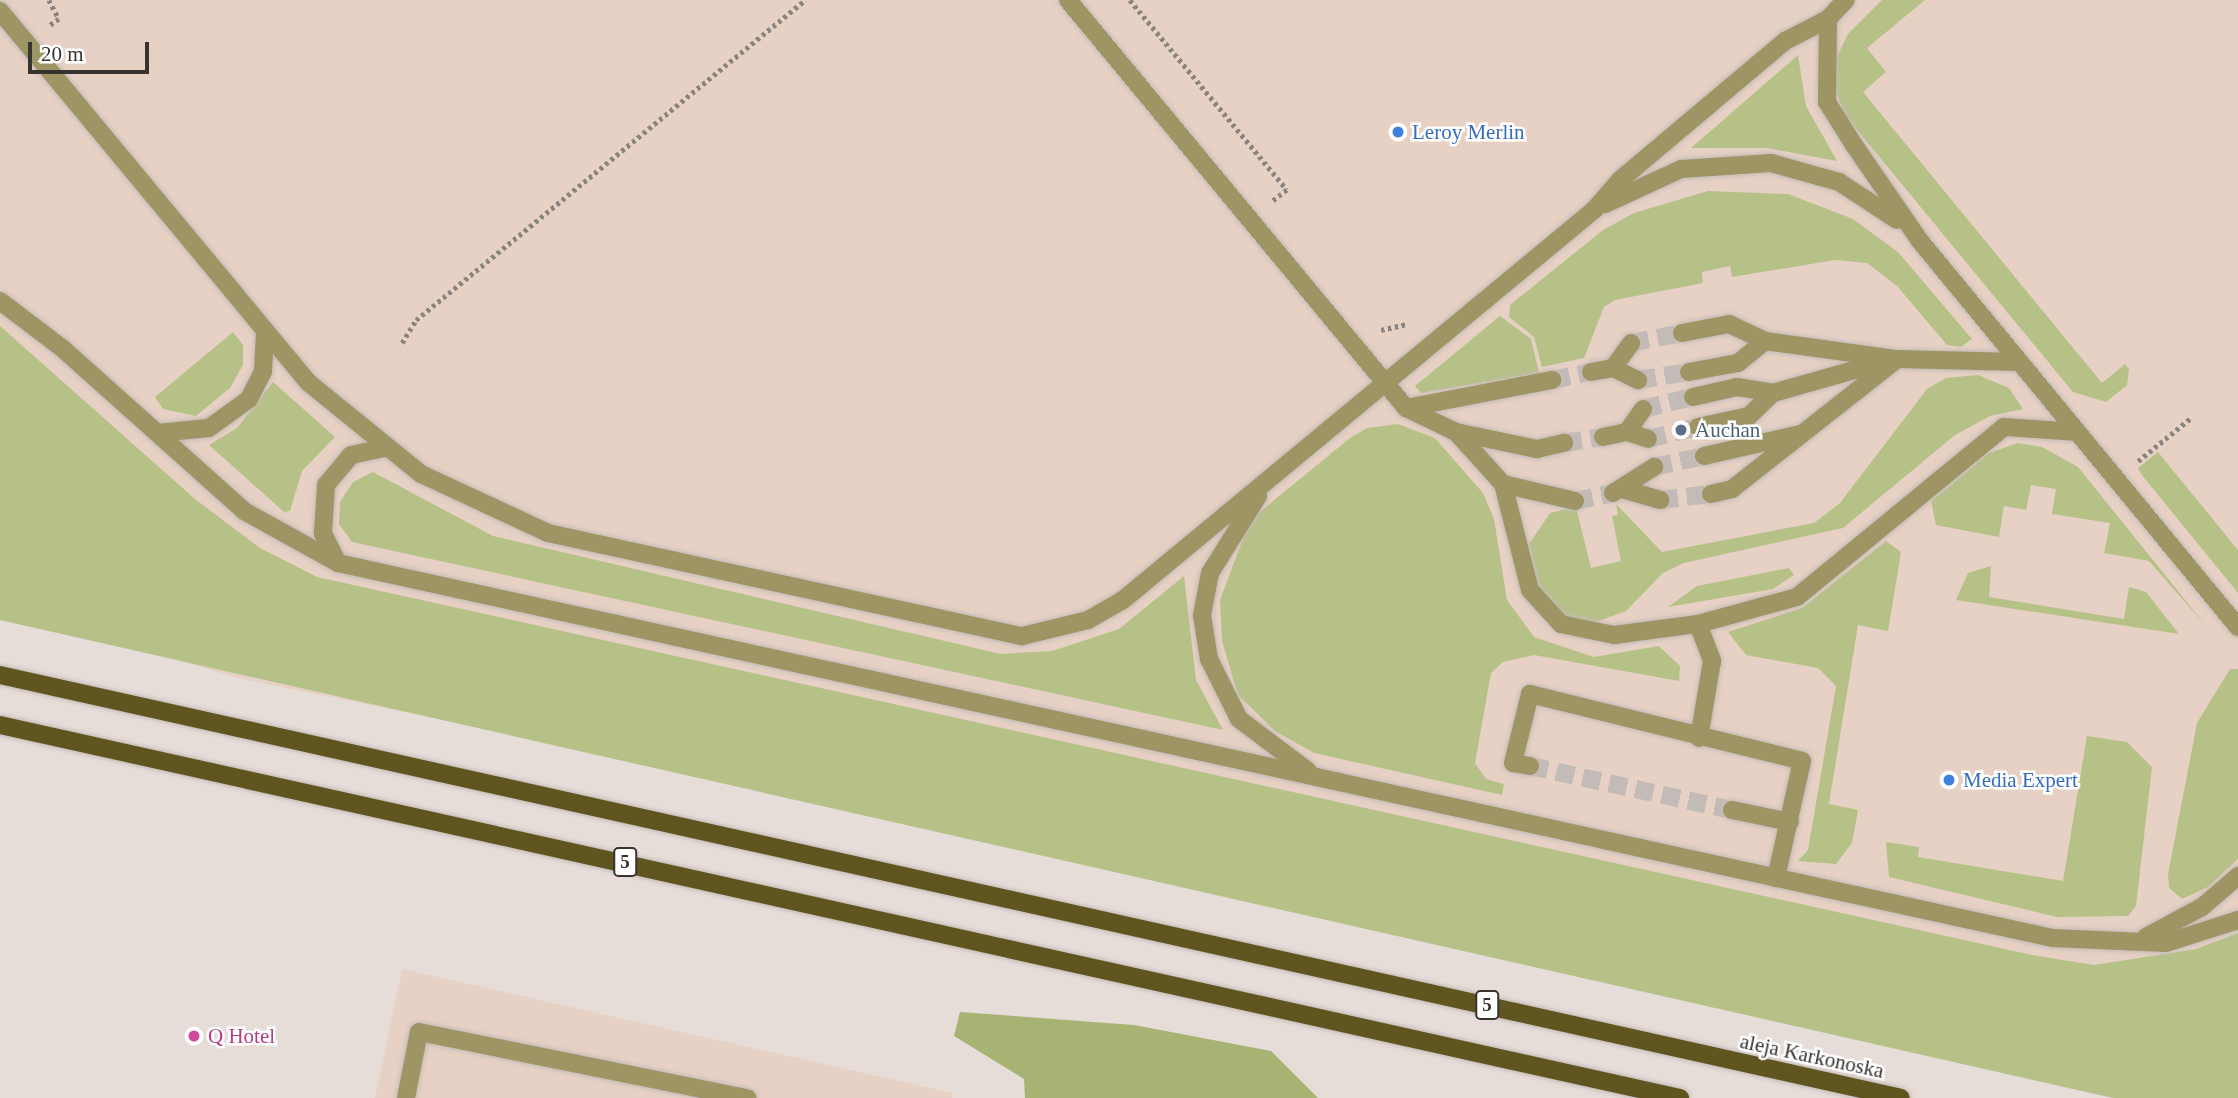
<!DOCTYPE html>
<html>
<head>
<meta charset="utf-8">
<style>
	body { margin:0 }
	#map { position:relative; width:2238px; height:1098px; overflow:hidden; background:#e6ddd9; font-family:Georgia,serif }
	div>[style] { position:absolute }
	.commercial>* { inset:0; background:#e7d1c4 }
	.green>* { inset:0; background:#b6c188 }
	.forest>* { inset:0; background:#a7b372 }
	.minor-tunnel>* { height:18px; margin-top:-9px; transform-origin:0; background:repeating-linear-gradient(90deg,#c3bbb7 0 18px,transparent 0 27px) }
	.path>* { height:4.5px; margin-top:-2.25px; transform-origin:0; background:repeating-linear-gradient(90deg,#8a8481 0 3.5px,transparent 0 7px) }
	.roads { filter:drop-shadow(0 0 2px #c3bbb7) drop-shadow(0 0 2px #c3bbb7) }
	.minor>* { height:18px; margin:-9px; padding:0 9px; transform-origin:9px; border-radius:9px; background:#9e9464 }
	.major>* { height:18px; margin:-9px; padding:0 9px; transform-origin:9px; border-radius:9px; background:#60551e }
	.dots>* { width:19px; height:19px; translate:-50% -50%; box-sizing:border-box; border:4px solid #fff; border-radius:50% }
	span { translate:-50% -50%; white-space:nowrap; text-align:center; line-height:1.15; -webkit-text-stroke:5px #fff; paint-order:stroke }
	.shield-label span { padding:2px 5px; background:#fff; border:2px solid; border-radius:5px; -webkit-text-stroke-width:0 }
	.shield-label { font-size:19px; color:#363331; font-weight:700 }
	.shop-label { font-size:21px; color:#366cbe }
	.left { translate:0 -50%; text-align:left }
	.service-label { font-size:21px; color:#4e5e75 }
	.hotel-label { font-size:21px; color:#b23c85 }
	.street-label { font-size:21px; color:#363331 }
	.scale { position:absolute; left:28px; top:42px; width:121px; height:32px; box-sizing:border-box; border:4px solid #363331; border-top:0; padding-left:9px; font-size:21px; line-height:24px; white-space:nowrap; color:#363331; -webkit-text-stroke:5px #fff; paint-order:stroke }
</style>
</head>
<body>
<div id="map">
	<div class="commercial">
		<div style="clip-path:polygon(0 0,2238px 0,2238px 939px,2108px 1058px,237px 678px,126px 644px,0 620px)"></div>
		<div style="clip-path:polygon(402px 969px,953px 1093px,952px 1098px,375px 1098px)"></div>
	</div>
	<div class="green">
		<div style="clip-path:polygon(1882px 0,1925px 0,1867px 48px,1886px 72px,1863px 92px,2102px 383px,2125px 364px,2129px 369px,2127px 385px,2106px 402px,2073px 392px,1844px 114px,1834px 85px,1836px 59px,1848px 34px)"></div>
		<div style="clip-path:polygon(1798px 55px,1806px 106px,1837px 161px,1767px 148px,1691px 148px)"></div>
		<div style="clip-path:polygon(1708px 191px,1788px 194px,1853px 219px,1898px 252px,1972px 339px,1961px 347px,1947px 345px,1897px 286px,1867px 263px,1835px 260px,1732px 277px,1730px 266px,1702px 272px,1703px 283px,1615px 300px,1604px 307px,1584px 358px,1542px 367px,1534px 337px,1509px 317px,1510px 305px,1603px 230px,1634px 213px)"></div>
		<div style="clip-path:polygon(1500px 316px,1531px 339px,1539px 373px,1421px 393px,1415px 386px)"></div>
		<div style="clip-path:polygon(0 326px,195px 499px,260px 548px,317px 577px,2032px 955px,2094px 965px,2196px 949px,2238px 933px,2238px 1098px,2113px 1098px,0 620px)"></div>
		<div style="clip-path:polygon(233px 332px,243px 345px,243px 365px,230px 388px,196px 416px,163px 409px,155px 397px)"></div>
		<div style="clip-path:polygon(1978px 375px,2009px 388px,2023px 409px,1990px 416px,1955px 435px,1843px 528px,1684px 563px,1663px 573px,1626px 611px,1593px 623px,1568px 619px,1541px 595px,1529px 544px,1550px 513px,1576px 507px,1591px 568px,1621px 561px,1612px 516px,1618px 515px,1616px 504px,1662px 552px,1814px 523px,1840px 503px,1927px 389px,1946px 378px)"></div>
		<div style="clip-path:polygon(273px 382px,335px 437px,302px 471px,290px 511px,284px 512px,209px 445px,237px 428px)"></div>
		<div style="clip-path:polygon(1398px 424px,1435px 438px,1483px 493px,1494px 519px,1507px 600px,1534px 637px,1594px 657px,1659px 646px,1680px 666px,1679px 681px,1534px 655px,1503px 662px,1491px 673px,1475px 763px,1486px 779px,1504px 784px,1502px 795px,1314px 753px,1275px 731px,1238px 695px,1222px 641px,1220px 600px,1250px 520px,1350px 438px,1367px 428px)"></div>
		<div style="clip-path:polygon(2018px 443px,2042px 447px,2078px 467px,2206px 626px,2149px 561px,2104px 553px,2110px 523px,2052px 514px,2056px 489px,2031px 485px,2026px 510px,2004px 506px,1999px 537px,1936px 525px,1931px 501px,1989px 453px)"></div>
		<div style="clip-path:polygon(2158px 452px,2238px 550px,2238px 593px,2141px 474px,2138px 468px)"></div>
		<div style="clip-path:polygon(373px 472px,493px 536px,1001px 654px,1052px 651px,1119px 629px,1184px 576px,1196px 680px,1223px 730px,352px 542px,339px 524px,340px 502px,353px 482px)"></div>
		<div style="clip-path:polygon(1886px 541px,1901px 552px,1888px 631px,1858px 625px,1829px 804px,1858px 810px,1852px 843px,1836px 864px,1798px 861px,1808px 850px,1836px 686px,1818px 668px,1746px 655px,1728px 632px,1802px 608px)"></div>
		<div style="clip-path:polygon(1991px 566px,1989px 597px,2124px 619px,2129px 587px,2146px 592px,2179px 634px,1956px 600px,1968px 573px)"></div>
		<div style="clip-path:polygon(1789px 568px,1794px 575px,1773px 589px,1668px 607px,1697px 586px)"></div>
		<div style="clip-path:polygon(2230px 669px,2238px 669px,2238px 859px,2208px 887px,2182px 899px,2169px 888px,2168px 874px,2197px 723px)"></div>
		<div style="clip-path:polygon(2087px 736px,2127px 742px,2152px 767px,2136px 906px,2128px 916px,2057px 917px,1889px 877px,1886px 842px,1919px 847px,1918px 857px,2063px 881px)"></div>
	</div>
	<div class="forest">
		<div style="clip-path:polygon(960px 1012px,1134px 1025px,1271px 1051px,1318px 1098px,1025px 1098px,1024px 1079px,954px 1036px)"></div>
	</div>
	<div class="minor-tunnel">
		<div style="left:1631px;top:343px;width:52px;rotate:-11.1deg"></div>
		<div style="left:1552px;top:380px;width:40px;rotate:-12deg"></div>
		<div style="left:1638px;top:380px;width:52px;rotate:-8.9deg"></div>
		<div style="left:1643px;top:409px;width:51px;rotate:-13.5deg"></div>
		<div style="left:1648px;top:439px;width:51px;rotate:-13.5deg"></div>
		<div style="left:1564px;top:443px;width:39px;rotate:-9deg"></div>
		<div style="left:1654px;top:467px;width:51px;rotate:-12.4deg"></div>
		<div style="left:1660px;top:500px;width:51px;rotate:-6.7deg"></div>
		<div style="left:1575px;top:501px;width:39px;rotate:-12deg"></div>
		<div style="left:1530px;top:766px;width:207px;rotate:12.3deg"></div>
	</div>
	<div class="path">
		<div style="left:49px;top:0;width:21px;rotate:62deg"></div>
		<div style="left:59px;top:19px;width:12px;rotate:145deg"></div>
		<div style="left:1130px;top:0;width:246px;rotate:50.4deg"></div>
		<div style="left:1287px;top:190px;width:18px;rotate:142deg"></div>
		<div style="left:1381px;top:330px;width:26px;rotate:-13deg"></div>
		<div style="left:402px;top:343px;width:27px;rotate:-59deg"></div>
		<div style="left:416px;top:320px;width:504px;rotate:-39.44deg"></div>
		<div style="left:2138px;top:461px;width:70px;rotate:-39.2deg"></div>
	</div>
	<div class="roads">
		<div class="minor">
			<div style="left:1068px;top:0;width:530px;rotate:50.36deg"></div>
			<div style="left:1406px;top:408px;width:55px;rotate:25.6deg"></div>
			<div style="left:1456px;top:432px;width:70px;rotate:47.9deg"></div>
			<div style="left:1503px;top:484px;width:109px;rotate:75.7deg"></div>
			<div style="left:1530px;top:590px;width:46px;rotate:47.6deg"></div>
			<div style="left:1561px;top:624px;width:54px;rotate:11.7deg"></div>
			<div style="left:1614px;top:635px;width:85px;rotate:-7.5deg"></div>
			<div style="left:1698px;top:624px;width:103px;rotate:-15.3deg"></div>
			<div style="left:1797px;top:597px;width:268px;rotate:-39.4deg"></div>
			<div style="left:2004px;top:427px;width:73px;rotate:3.9deg"></div>
			<div style="left:0;top:11px;width:484px;rotate:50.3deg"></div>
			<div style="left:309px;top:383px;width:144px;rotate:39.1deg"></div>
			<div style="left:421px;top:474px;width:140px;rotate:24.9deg"></div>
			<div style="left:548px;top:533px;width:485px;rotate:12.3deg"></div>
			<div style="left:1022px;top:636px;width:68px;rotate:-13.6deg"></div>
			<div style="left:1088px;top:620px;width:40px;rotate:-29.7deg"></div>
			<div style="left:1123px;top:600px;width:612px;rotate:-39.63deg"></div>
			<div style="left:1594px;top:210px;width:40px;rotate:-49deg"></div>
			<div style="left:1620px;top:180px;width:216px;rotate:-40.1deg"></div>
			<div style="left:1785px;top:41px;width:48px;rotate:-27.1deg"></div>
			<div style="left:1828px;top:19px;width:26px;rotate:-47deg"></div>
			<div style="left:1828px;top:19px;width:83px;rotate:90.7deg"></div>
			<div style="left:1827px;top:102px;width:51px;rotate:57.9deg"></div>
			<div style="left:1854px;top:145px;width:116px;rotate:55.5deg"></div>
			<div style="left:1920px;top:241px;width:500px;rotate:50.52deg"></div>
			<div style="left:1605px;top:204px;width:84px;rotate:-24.7deg"></div>
			<div style="left:1681px;top:169px;width:90px;rotate:-3.8deg"></div>
			<div style="left:1771px;top:163px;width:71px;rotate:15.6deg"></div>
			<div style="left:1839px;top:182px;width:69px;rotate:33.2deg"></div>
			<div style="left:0;top:301px;width:78px;rotate:37.2deg"></div>
			<div style="left:62px;top:348px;width:244px;rotate:41.8deg"></div>
			<div style="left:244px;top:511px;width:107px;rotate:29deg"></div>
			<div style="left:338px;top:563px;width:1755px;rotate:12.34deg"></div>
			<div style="left:2052px;top:938px;width:114px;rotate:2.5deg"></div>
			<div style="left:2166px;top:943px;width:76px;rotate:-17.7deg"></div>
			<div style="left:1682px;top:333px;width:48px;rotate:-10.8deg"></div>
			<div style="left:1729px;top:324px;width:40px;rotate:25deg"></div>
			<div style="left:1765px;top:341px;width:133px;rotate:7.8deg"></div>
			<div style="left:1897px;top:359px;width:122px;rotate:1.4deg"></div>
			<div style="left:1613px;top:368px;width:31px;rotate:-54deg"></div>
			<div style="left:1591px;top:372px;width:22px;rotate:-10deg"></div>
			<div style="left:1613px;top:368px;width:28px;rotate:26deg"></div>
			<div style="left:1689px;top:372px;width:50px;rotate:-10.4deg"></div>
			<div style="left:1738px;top:363px;width:35px;rotate:-39deg"></div>
			<div style="left:1693px;top:397px;width:45px;rotate:-12.8deg"></div>
			<div style="left:1737px;top:387px;width:36px;rotate:9deg"></div>
			<div style="left:1773px;top:393px;width:122px;rotate:-15.8deg"></div>
			<div style="left:1406px;top:408px;width:149px;rotate:-10.9deg"></div>
			<div style="left:1698px;top:427px;width:52px;rotate:-12.2deg"></div>
			<div style="left:1749px;top:416px;width:33px;rotate:-44deg"></div>
			<div style="left:1456px;top:432px;width:83px;rotate:11.9deg"></div>
			<div style="left:1537px;top:449px;width:28px;rotate:-13deg"></div>
			<div style="left:1627px;top:432px;width:28px;rotate:-55deg"></div>
			<div style="left:158px;top:433px;width:51px;rotate:-5.6deg"></div>
			<div style="left:209px;top:428px;width:49px;rotate:-35.9deg"></div>
			<div style="left:249px;top:399px;width:31px;rotate:-63deg"></div>
			<div style="left:263px;top:371px;width:39px;rotate:-87deg"></div>
			<div style="left:1603px;top:437px;width:25px;rotate:-12deg"></div>
			<div style="left:1627px;top:432px;width:22px;rotate:18deg"></div>
			<div style="left:1704px;top:456px;width:99px;rotate:-12.8deg"></div>
			<div style="left:1503px;top:484px;width:74px;rotate:13.3deg"></div>
			<div style="left:1622px;top:489px;width:40px;rotate:16deg"></div>
			<div style="left:1613px;top:493px;width:49px;rotate:-32.4deg"></div>
			<div style="left:1711px;top:494px;width:22px;rotate:-13deg"></div>
			<div style="left:1732px;top:489px;width:210px;rotate:-38.2deg"></div>
			<div style="left:1258px;top:496px;width:91px;rotate:121.9deg"></div>
			<div style="left:1210px;top:573px;width:43px;rotate:100.8deg"></div>
			<div style="left:1202px;top:615px;width:45px;rotate:81deg"></div>
			<div style="left:1209px;top:659px;width:67px;rotate:63.4deg"></div>
			<div style="left:1239px;top:719px;width:86px;rotate:37deg"></div>
			<div style="left:338px;top:563px;width:34px;rotate:-117deg"></div>
			<div style="left:323px;top:533px;width:48px;rotate:-86.4deg"></div>
			<div style="left:326px;top:485px;width:39px;rotate:-50deg"></div>
			<div style="left:351px;top:455px;width:34px;rotate:-12deg"></div>
			<div style="left:1698px;top:624px;width:40px;rotate:69deg"></div>
			<div style="left:1712px;top:661px;width:78px;rotate:99.6deg"></div>
			<div style="left:1530px;top:766px;width:17px;rotate:-170deg"></div>
			<div style="left:1513px;top:763px;width:71px;rotate:-76.2deg"></div>
			<div style="left:1530px;top:694px;width:280px;rotate:13.8deg"></div>
			<div style="left:1802px;top:761px;width:120px;rotate:102.5deg"></div>
			<div style="left:1732px;top:810px;width:59px;rotate:11.7deg"></div>
			<div style="left:2146px;top:937px;width:64px;rotate:-28.2deg"></div>
			<div style="left:2202px;top:907px;width:48px;rotate:-40.7deg"></div>
			<div style="left:406px;top:1098px;width:67px;rotate:-78.9deg"></div>
			<div style="left:419px;top:1032px;width:335px;rotate:11.4deg"></div>
		</div>
		<div class="major">
			<div style="left:0;top:675px;width:1947px;rotate:12.54deg"></div>
			<div style="left:0;top:725px;width:1721px;rotate:12.52deg"></div>
		</div>
	</div>
	<div class="dots">
		<div style="left:1398px;top:132px;background:#3f7fe0"></div>
		<div style="left:1681px;top:430px;background:#5c6f8a"></div>
		<div style="left:1949px;top:780px;background:#3f7fe0"></div>
		<div style="left:194px;top:1036px;background:#d1479c"></div>
	</div>
	<div class="shield-label">
		<span style="left:625px;top:862px">5</span>
		<span style="left:1487px;top:1005px">5</span>
	</div>
	<div class="shop-label">
		<span class="left" style="left:1412px;top:132px">Leroy Merlin</span>
		<span class="left" style="left:1963px;top:780px">Media Expert</span>
	</div>
	<div class="service-label">
		<span class="left" style="left:1695px;top:430px">Auchan</span>
	</div>
	<div class="hotel-label">
		<span class="left" style="left:208px;top:1036px">Q Hotel</span>
	</div>
	<div class="street-label">
		<span style="left:1812px;top:1056px;rotate:12deg">aleja Karkonoska</span>
	</div>
	<div class="scale">20 m</div>
</div>
</body>
</html>
